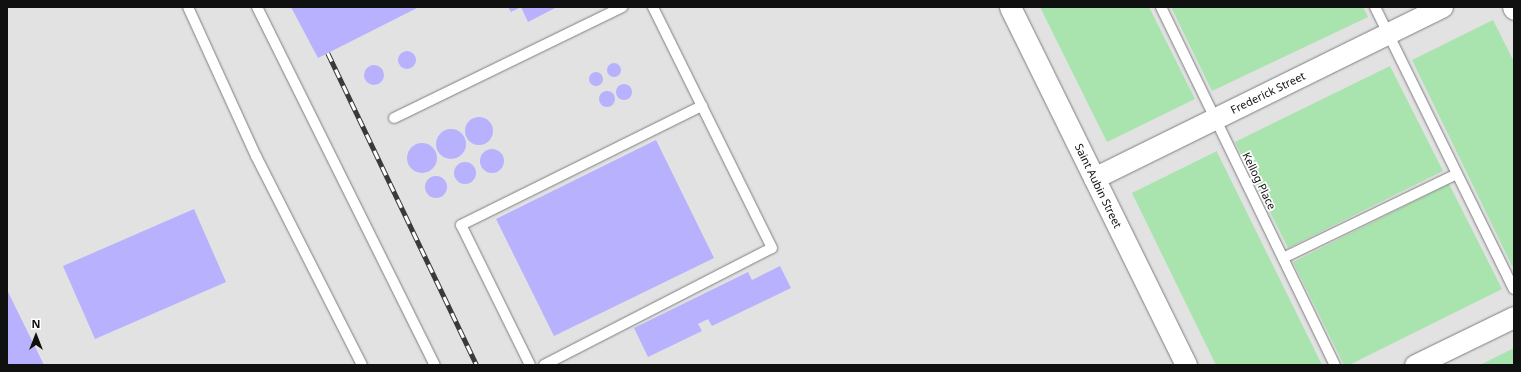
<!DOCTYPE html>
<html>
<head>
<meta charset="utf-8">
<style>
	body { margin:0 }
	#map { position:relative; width:1521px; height:372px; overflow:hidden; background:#e2e2e3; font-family:"Noto Sans",sans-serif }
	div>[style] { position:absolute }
	.green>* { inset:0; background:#a9e3ad }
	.building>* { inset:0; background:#b7b1fe }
	.round { border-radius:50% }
	.roads { filter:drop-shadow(0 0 1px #7e7e80) drop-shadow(0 0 1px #7e7e80) }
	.service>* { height:10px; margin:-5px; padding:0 5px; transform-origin:5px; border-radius:5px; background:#fff }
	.minor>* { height:21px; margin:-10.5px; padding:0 10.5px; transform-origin:10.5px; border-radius:10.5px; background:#fff }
	.rail>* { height:4.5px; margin-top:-2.25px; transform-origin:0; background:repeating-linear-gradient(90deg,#fff 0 9px,#3a3a3b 0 18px); box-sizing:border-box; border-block:1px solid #3a3a3b }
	span { translate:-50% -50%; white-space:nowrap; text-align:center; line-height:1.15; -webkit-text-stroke:3.5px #fff; paint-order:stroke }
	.street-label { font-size:11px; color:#101011 }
	.frame { position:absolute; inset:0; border:8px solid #101011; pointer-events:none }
	.north { position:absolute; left:16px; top:316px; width:40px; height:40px; -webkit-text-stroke:3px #fff; paint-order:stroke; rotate:0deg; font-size:11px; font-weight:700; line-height:16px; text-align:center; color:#101011 }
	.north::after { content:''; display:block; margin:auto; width:14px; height:18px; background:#101011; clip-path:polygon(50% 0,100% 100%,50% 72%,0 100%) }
</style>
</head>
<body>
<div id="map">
	<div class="green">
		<div style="clip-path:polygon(1040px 7px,1149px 7px,1195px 99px,1107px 142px)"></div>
		<div style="clip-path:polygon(1171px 7px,1363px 7px,1368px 17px,1212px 91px)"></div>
		<div style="clip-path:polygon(1493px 20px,1514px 62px,1514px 270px,1412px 60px)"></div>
		<div style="clip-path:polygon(1390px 66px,1443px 171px,1288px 248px,1235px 142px)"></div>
		<div style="clip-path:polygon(1217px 151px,1217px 152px,1322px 365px,1216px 365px,1132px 193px)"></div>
		<div style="clip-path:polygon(1449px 184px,1502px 289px,1349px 365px,1344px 365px,1293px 262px)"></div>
		<div style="clip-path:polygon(1514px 348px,1514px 365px,1480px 365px)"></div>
	</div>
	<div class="building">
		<div style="clip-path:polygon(291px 7px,419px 7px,318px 58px)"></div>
		<div style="clip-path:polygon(508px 7px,557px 7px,528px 22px,521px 7px,511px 12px)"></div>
		<div class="round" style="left:398px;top:51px;width:18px;height:18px"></div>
		<div class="round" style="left:607px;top:63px;width:14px;height:14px"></div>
		<div class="round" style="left:364px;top:65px;width:20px;height:20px"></div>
		<div class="round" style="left:589px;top:72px;width:14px;height:14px"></div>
		<div class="round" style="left:616px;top:84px;width:16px;height:16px"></div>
		<div class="round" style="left:599px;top:91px;width:16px;height:16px"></div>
		<div class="round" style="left:465px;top:117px;width:28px;height:28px"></div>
		<div class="round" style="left:436px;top:129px;width:30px;height:30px"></div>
		<div style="clip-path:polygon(656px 140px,714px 258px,554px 336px,496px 219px)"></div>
		<div class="round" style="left:407px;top:143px;width:30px;height:30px"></div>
		<div class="round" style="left:480px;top:149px;width:24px;height:24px"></div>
		<div class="round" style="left:454px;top:162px;width:22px;height:22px"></div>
		<div class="round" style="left:425px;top:176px;width:22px;height:22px"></div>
		<div style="clip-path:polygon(194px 209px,226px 282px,95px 339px,63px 266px)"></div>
		<div style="clip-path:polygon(780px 266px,791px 288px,712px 326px,708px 319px,698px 324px,702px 331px,648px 357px,634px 328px,748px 272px,752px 280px)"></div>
		<div style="clip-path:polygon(7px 290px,44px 365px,7px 365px)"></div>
	</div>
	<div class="roads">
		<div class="service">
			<div style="left:188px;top:7px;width:164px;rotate:65.5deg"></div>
			<div style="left:256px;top:156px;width:234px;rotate:63.1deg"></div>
			<div style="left:257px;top:7px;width:400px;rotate:63.6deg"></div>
			<div style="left:1161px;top:7px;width:398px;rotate:64.1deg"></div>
			<div style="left:1375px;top:7px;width:314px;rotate:63.8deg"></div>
			<div style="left:394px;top:118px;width:254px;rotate:-25.9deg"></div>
			<div style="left:1283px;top:258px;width:193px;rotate:-25.8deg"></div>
			<div style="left:530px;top:365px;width:156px;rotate:-116.2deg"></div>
			<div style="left:461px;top:225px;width:269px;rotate:-26.3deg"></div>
			<div style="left:544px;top:365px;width:256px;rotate:-27.2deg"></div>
			<div style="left:772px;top:248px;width:269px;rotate:-116.3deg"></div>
		</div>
		<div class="minor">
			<div style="left:1010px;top:7px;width:399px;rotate:63.8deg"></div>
			<div style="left:1513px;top:7px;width:2px;rotate:63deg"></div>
			<div style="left:1094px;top:178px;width:388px;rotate:-26.2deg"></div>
			<div style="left:1415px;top:365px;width:110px;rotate:-25.9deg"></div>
		</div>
	</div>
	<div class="rail">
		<div style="left:328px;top:53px;width:346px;rotate:64.5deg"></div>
	</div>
	<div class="street-label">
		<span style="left:1268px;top:93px;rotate:-26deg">Frederick Street</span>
		<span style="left:1259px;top:181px;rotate:64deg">Kellog Place</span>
		<span style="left:1098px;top:186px;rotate:64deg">Saint Aubin Street</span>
	</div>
	<div class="frame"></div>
	<div class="north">N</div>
</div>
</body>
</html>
